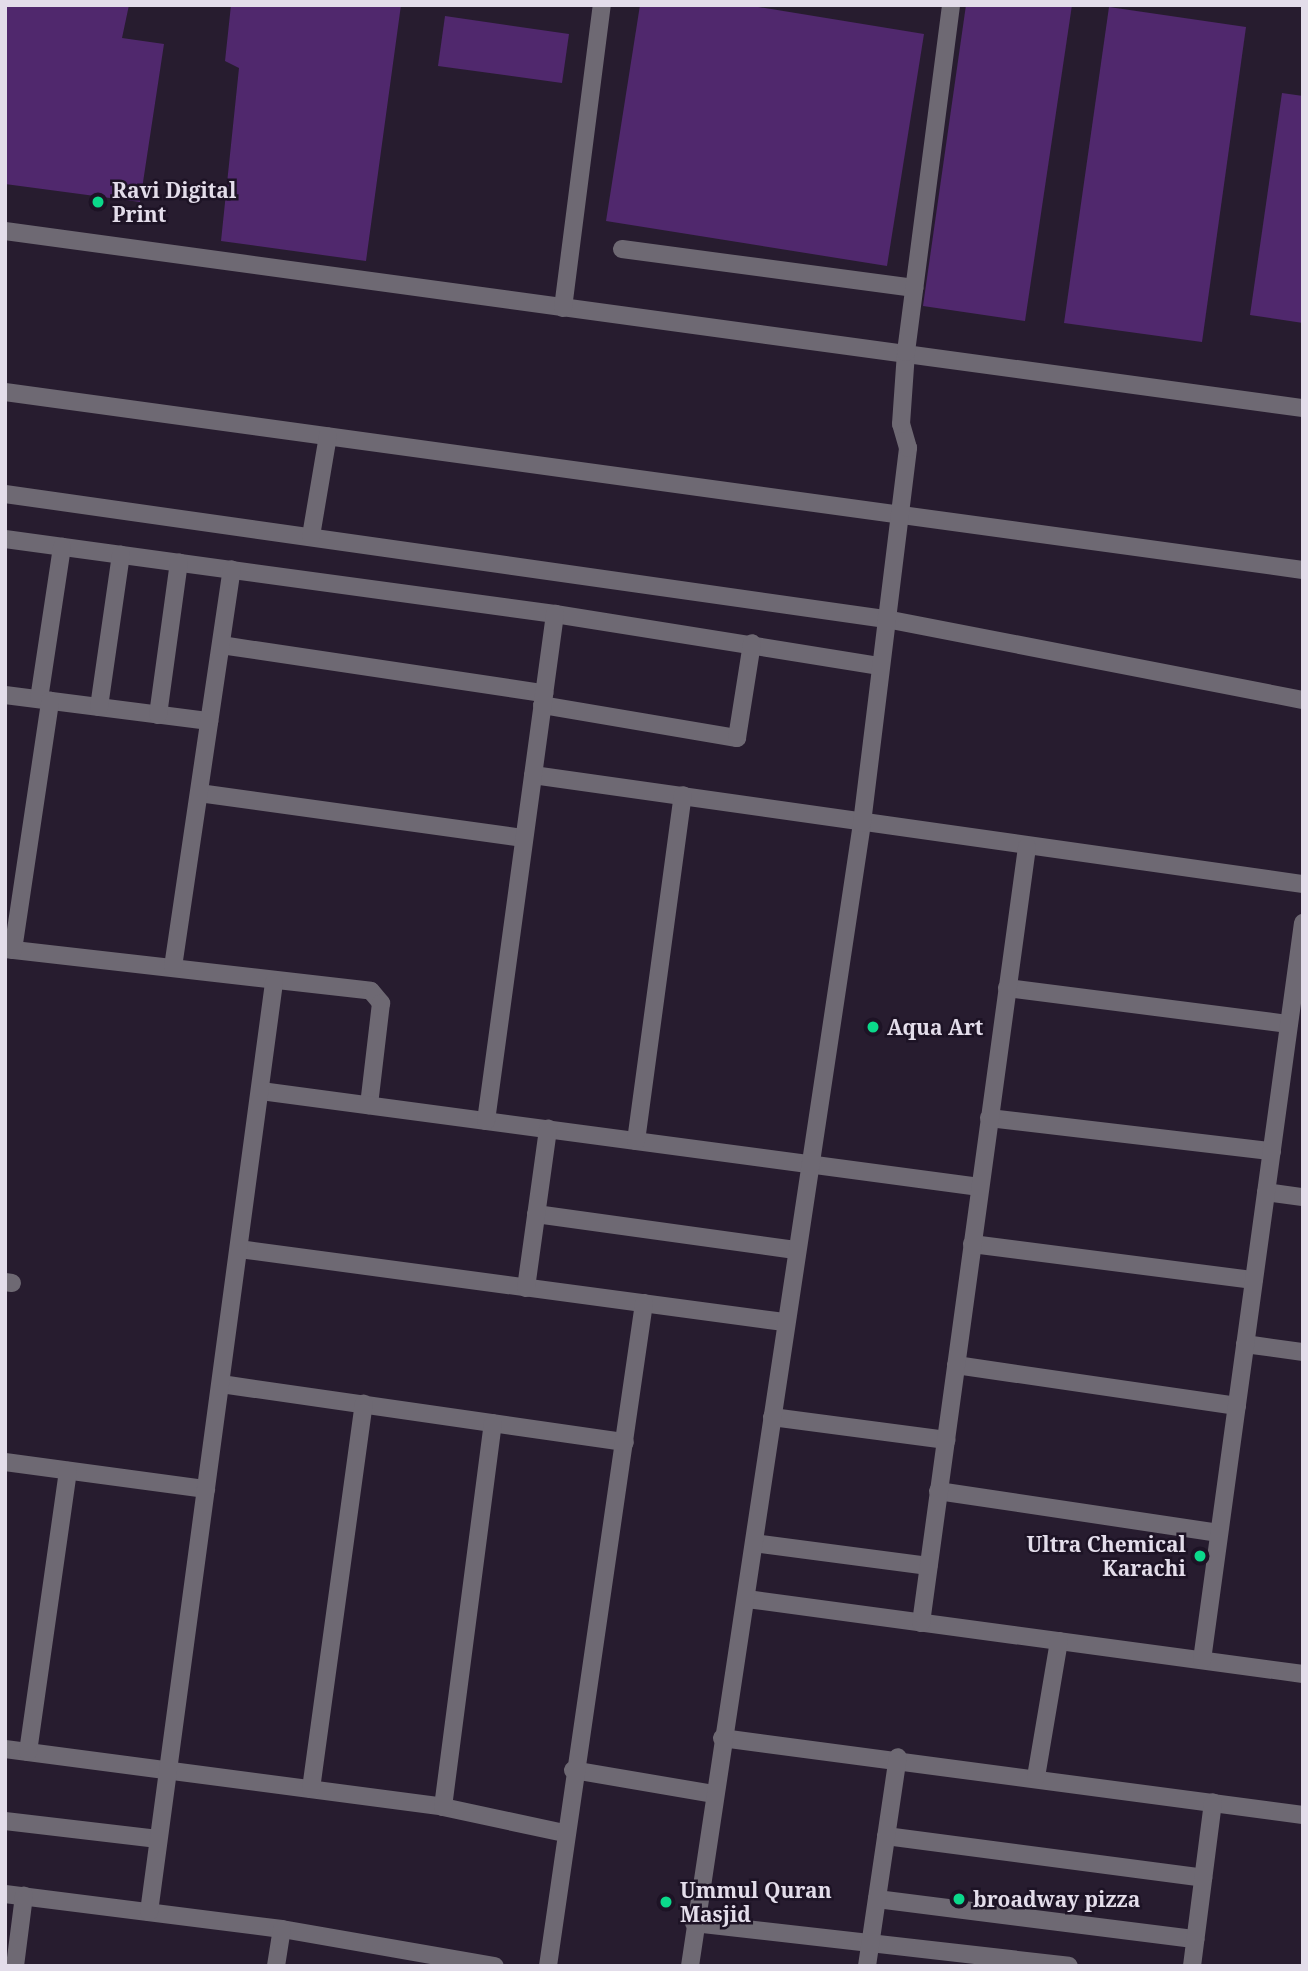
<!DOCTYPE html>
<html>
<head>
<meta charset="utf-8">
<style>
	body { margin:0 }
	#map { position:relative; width:1308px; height:1971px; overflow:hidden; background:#271c2f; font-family:"Noto Serif",serif }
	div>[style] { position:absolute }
	.building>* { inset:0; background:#50286d }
	.minor>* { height:18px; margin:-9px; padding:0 9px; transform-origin:9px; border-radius:9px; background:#6e6973 }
	.dots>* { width:19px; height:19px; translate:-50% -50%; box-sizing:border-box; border:4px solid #1d1325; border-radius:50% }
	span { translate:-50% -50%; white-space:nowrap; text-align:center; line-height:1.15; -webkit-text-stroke:5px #1d1325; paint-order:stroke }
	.poi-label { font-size:21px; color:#e3ddea; font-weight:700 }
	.left { translate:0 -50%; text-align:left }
	.right { translate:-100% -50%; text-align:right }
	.frame { position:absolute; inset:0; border:7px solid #e3ddea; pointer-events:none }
</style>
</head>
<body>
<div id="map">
	<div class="building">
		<div style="clip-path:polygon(5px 5px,129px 5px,122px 38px,164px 44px,140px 202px,5px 184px)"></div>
		<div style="clip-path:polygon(231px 5px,401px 5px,366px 261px,221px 241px,239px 68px,225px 61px)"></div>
		<div style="clip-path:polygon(640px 5px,746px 5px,924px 34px,887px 266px,606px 221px)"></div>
		<div style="clip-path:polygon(966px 5px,1072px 5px,1025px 321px,923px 306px)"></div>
		<div style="clip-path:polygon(1109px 7px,1246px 27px,1202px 342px,1064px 323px)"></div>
		<div style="clip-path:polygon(445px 16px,569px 34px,562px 83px,438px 66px)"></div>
		<div style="clip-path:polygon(1282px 93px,1303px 96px,1303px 323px,1250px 315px)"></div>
	</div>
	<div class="minor">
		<div style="left:5px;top:231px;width:1310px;rotate:7.77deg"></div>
		<div style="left:622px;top:249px;width:295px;rotate:7.6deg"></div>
		<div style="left:563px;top:308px;width:305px;rotate:-82.7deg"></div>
		<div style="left:5px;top:392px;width:1310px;rotate:7.81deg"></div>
		<div style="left:5px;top:494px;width:890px;rotate:8.08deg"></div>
		<div style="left:886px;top:619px;width:425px;rotate:11deg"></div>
		<div style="left:311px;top:536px;width:101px;rotate:-80.4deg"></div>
		<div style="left:5px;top:539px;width:555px;rotate:7.77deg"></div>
		<div style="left:555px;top:614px;width:329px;rotate:9.1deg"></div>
		<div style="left:221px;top:645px;width:327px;rotate:8.5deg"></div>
		<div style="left:5px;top:695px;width:206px;rotate:7.3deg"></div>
		<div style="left:39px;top:699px;width:154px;rotate:-81.4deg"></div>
		<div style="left:542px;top:705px;width:198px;rotate:9.6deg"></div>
		<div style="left:737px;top:738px;width:96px;rotate:-81deg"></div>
		<div style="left:99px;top:707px;width:154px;rotate:-81.8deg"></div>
		<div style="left:158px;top:715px;width:154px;rotate:-82.2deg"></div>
		<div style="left:533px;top:775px;width:778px;rotate:8.06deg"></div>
		<div style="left:199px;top:793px;width:328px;rotate:7.9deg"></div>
		<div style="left:5px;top:949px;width:368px;rotate:6.5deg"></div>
		<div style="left:371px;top:991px;width:16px;rotate:50deg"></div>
		<div style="left:381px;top:1003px;width:103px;rotate:96.7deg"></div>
		<div style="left:13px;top:950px;width:252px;rotate:-81.5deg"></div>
		<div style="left:173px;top:967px;width:402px;rotate:-81.6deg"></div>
		<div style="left:1007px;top:988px;width:284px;rotate:7.3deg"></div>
		<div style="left:261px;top:1091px;width:725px;rotate:7.61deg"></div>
		<div style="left:989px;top:1118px;width:285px;rotate:6.7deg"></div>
		<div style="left:486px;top:1121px;width:512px;rotate:-82.25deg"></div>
		<div style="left:636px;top:1141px;width:349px;rotate:-82.3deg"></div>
		<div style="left:1266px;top:1192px;width:37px;rotate:8deg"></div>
		<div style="left:536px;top:1214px;width:260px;rotate:7.9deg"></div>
		<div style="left:972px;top:1244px;width:284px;rotate:7.3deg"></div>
		<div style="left:239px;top:1249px;width:550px;rotate:7.63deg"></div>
		<div style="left:5px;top:1282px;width:7px;rotate:8deg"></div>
		<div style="left:526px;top:1288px;width:161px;rotate:-82.1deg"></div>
		<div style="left:1245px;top:1344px;width:59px;rotate:7.9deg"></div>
		<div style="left:956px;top:1365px;width:284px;rotate:8.3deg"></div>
		<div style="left:221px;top:1384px;width:408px;rotate:8.2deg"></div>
		<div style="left:772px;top:1417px;width:176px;rotate:7.5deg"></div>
		<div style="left:5px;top:1462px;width:203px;rotate:7.7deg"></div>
		<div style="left:938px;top:1491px;width:284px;rotate:8.5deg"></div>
		<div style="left:754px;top:1543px;width:176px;rotate:7.5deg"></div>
		<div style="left:747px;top:1599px;width:561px;rotate:7.68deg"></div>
		<div style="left:921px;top:1623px;width:783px;rotate:-82.22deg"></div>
		<div style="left:1202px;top:1660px;width:744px;rotate:-82.2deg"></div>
		<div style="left:722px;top:1738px;width:586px;rotate:7.55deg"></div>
		<div style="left:5px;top:1749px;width:442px;rotate:7.5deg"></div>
		<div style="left:443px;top:1807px;width:124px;rotate:12.1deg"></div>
		<div style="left:28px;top:1752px;width:284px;rotate:-81.9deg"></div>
		<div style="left:573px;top:1770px;width:142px;rotate:9.7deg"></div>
		<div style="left:1036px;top:1777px;width:138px;rotate:-80.4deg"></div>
		<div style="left:311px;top:1789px;width:389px;rotate:-82.2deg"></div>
		<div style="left:443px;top:1807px;width:387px;rotate:-82.6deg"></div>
		<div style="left:5px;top:1821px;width:154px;rotate:6.7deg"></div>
		<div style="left:886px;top:1836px;width:320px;rotate:7.5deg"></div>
		<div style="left:5px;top:1894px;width:279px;rotate:7.2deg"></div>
		<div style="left:282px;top:1929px;width:216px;rotate:9.9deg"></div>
		<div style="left:877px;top:1899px;width:321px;rotate:7.2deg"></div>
		<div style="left:149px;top:1912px;width:938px;rotate:-82.34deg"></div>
		<div style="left:694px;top:1923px;width:377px;rotate:6.5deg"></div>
		<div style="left:15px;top:1966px;width:71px;rotate:-82.7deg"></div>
		<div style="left:276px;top:1966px;width:37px;rotate:-81deg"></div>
		<div style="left:548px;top:1966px;width:670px;rotate:-81.76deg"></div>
		<div style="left:690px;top:1966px;width:1156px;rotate:-81.44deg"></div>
		<div style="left:862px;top:823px;width:378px;rotate:-83deg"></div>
		<div style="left:908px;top:448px;width:25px;rotate:-106deg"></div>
		<div style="left:901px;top:424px;width:72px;rotate:-86deg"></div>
		<div style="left:906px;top:352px;width:350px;rotate:-82.6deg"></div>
		<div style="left:867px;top:1966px;width:211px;rotate:-81.6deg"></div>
		<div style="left:1192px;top:1966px;width:165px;rotate:-82.7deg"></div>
	</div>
	<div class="dots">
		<div style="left:98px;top:202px;background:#0bd98b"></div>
		<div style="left:873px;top:1027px;background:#0bd98b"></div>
		<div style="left:1200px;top:1556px;background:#0bd98b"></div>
		<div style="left:959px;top:1899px;background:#0bd98b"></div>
		<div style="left:666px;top:1902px;background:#0bd98b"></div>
	</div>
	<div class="poi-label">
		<span class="left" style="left:112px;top:202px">Ravi Digital<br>Print</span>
		<span class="left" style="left:887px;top:1027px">Aqua Art</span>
		<span class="right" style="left:1186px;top:1556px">Ultra Chemical<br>Karachi</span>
		<span class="left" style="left:680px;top:1902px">Ummul Quran<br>Masjid</span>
		<span class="left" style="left:973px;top:1899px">broadway pizza</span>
	</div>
	<div class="frame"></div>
</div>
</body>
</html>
